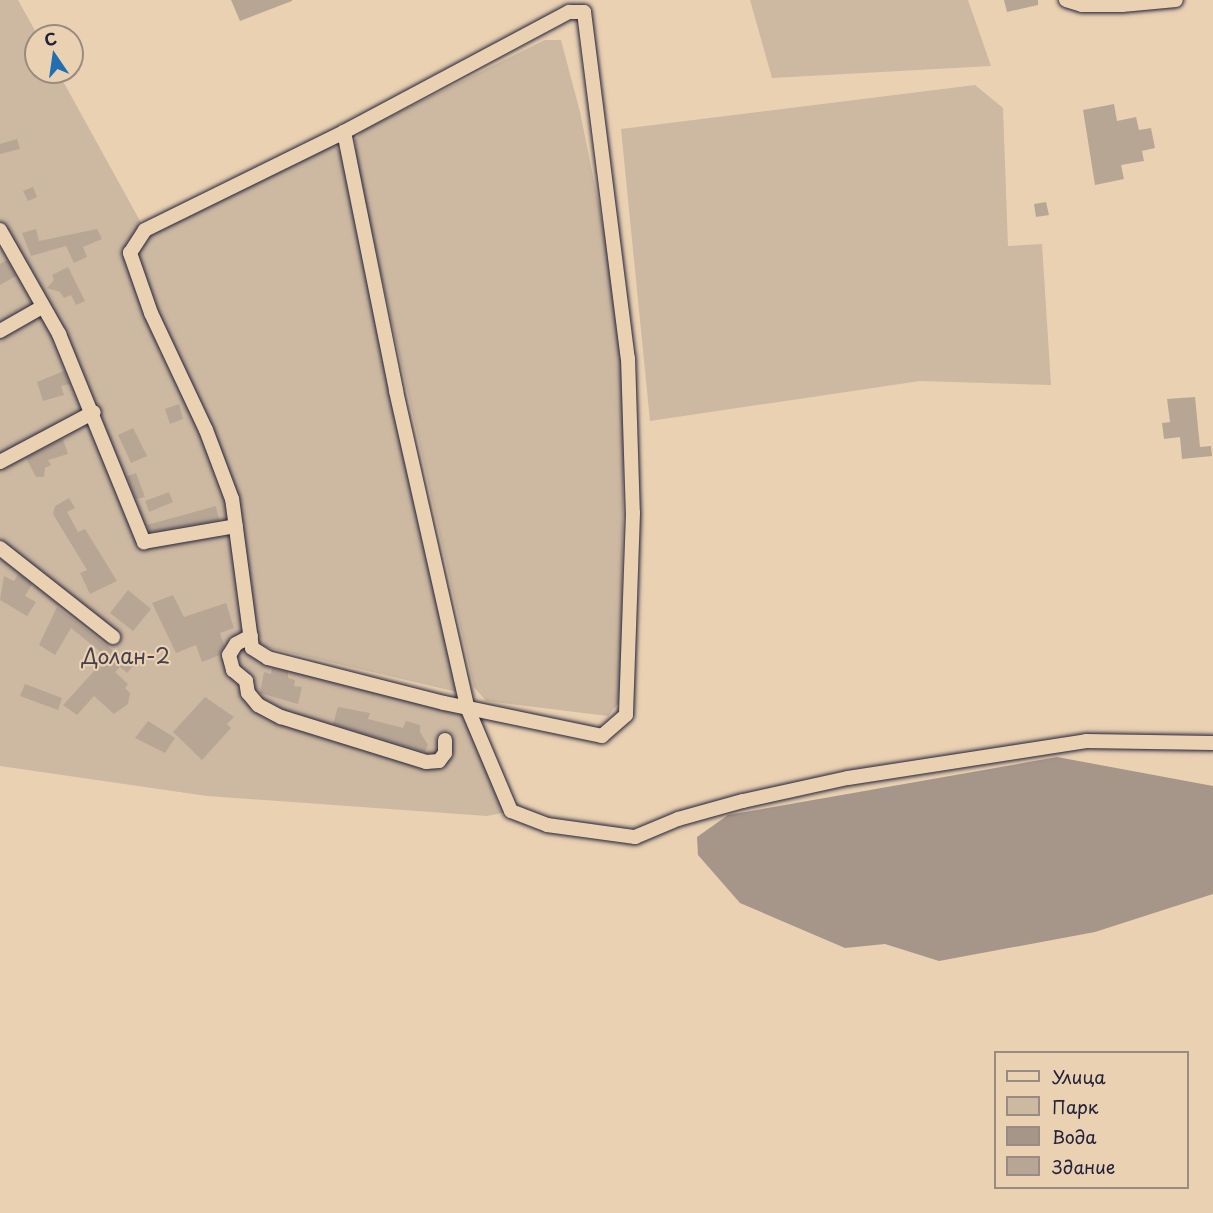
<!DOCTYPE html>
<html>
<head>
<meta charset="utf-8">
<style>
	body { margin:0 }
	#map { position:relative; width:1213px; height:1213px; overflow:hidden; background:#ead1b2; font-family:"Playpen Sans",sans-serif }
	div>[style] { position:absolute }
	.green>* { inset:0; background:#cdb8a1 }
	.water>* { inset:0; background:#a69589 }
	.building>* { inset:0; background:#b8a694 }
	.roads { filter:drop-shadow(0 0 2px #22223b) drop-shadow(0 0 2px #22223b) }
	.minor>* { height:14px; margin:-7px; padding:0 7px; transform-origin:7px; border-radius:7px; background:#ead1b2 }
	span { translate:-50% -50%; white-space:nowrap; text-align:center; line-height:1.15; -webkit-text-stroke:4.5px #ead1b2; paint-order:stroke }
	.park-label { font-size:21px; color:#44404f }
	.legend { position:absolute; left:994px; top:1051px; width:195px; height:138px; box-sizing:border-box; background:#ead1b2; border:2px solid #9a8b82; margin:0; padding:8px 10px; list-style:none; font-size:18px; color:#22223b }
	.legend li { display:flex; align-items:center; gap:12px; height:30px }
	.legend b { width:30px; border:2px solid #9a8b82 }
	.north { position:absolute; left:24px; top:24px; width:60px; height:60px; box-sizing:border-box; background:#ead1b2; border:2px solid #9a8b82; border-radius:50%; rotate:347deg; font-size:16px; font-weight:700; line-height:24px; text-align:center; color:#22223b }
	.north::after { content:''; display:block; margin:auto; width:21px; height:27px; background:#1f6fb2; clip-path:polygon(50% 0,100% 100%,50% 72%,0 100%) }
</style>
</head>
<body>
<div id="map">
	<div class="green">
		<div style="clip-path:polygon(0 0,18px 0,38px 36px,36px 72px,58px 72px,145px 230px,130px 253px,232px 499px,252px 648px,467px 707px,511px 811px,487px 816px,207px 796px,0 766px)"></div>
		<div style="clip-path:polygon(750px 0,968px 0,991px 66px,772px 78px)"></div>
		<div style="clip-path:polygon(545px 40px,561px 40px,580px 112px,612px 270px,624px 383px,621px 700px,608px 716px,486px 701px,474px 687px,357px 167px,355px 140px,363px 130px)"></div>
		<div style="clip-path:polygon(975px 85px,1003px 108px,1008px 246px,1042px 244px,1051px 385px,920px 381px,650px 421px,621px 129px)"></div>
		<div style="clip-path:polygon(331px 142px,341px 152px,457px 692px,261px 646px,255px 638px,235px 498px,134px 256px,147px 235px)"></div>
	</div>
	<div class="water">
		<div style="clip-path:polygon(1057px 757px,1213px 786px,1213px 894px,1095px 932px,939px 961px,885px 944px,845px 948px,740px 903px,698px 855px,697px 837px,728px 815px)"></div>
	</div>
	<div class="building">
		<div style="clip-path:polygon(231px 0,292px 0,292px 1px,240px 21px)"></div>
		<div style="clip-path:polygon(1004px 0,1038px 0,1038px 5px,1007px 12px)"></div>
		<div style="clip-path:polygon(1114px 104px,1117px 121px,1136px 117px,1139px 130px,1151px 128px,1155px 148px,1142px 151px,1144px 161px,1121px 165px,1124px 179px,1095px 185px,1083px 110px)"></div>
		<div style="clip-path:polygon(17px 139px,20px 149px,0 154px,0 144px)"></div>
		<div style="clip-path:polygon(33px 187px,37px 197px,28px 201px,23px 191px)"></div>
		<div style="clip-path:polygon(1046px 202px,1049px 215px,1036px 217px,1034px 204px)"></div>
		<div style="clip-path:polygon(36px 229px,39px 241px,97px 229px,102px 239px,83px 247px,87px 257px,74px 263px,66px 246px,31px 256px,22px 233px)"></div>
		<div style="clip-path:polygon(7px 260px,16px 276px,0 285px,0 264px)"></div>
		<div style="clip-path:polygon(68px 267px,85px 301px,76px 305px,71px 295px,64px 298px,60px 292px,47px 288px,54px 280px,52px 275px)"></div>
		<div style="clip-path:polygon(64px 371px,70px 384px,61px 386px,64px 395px,43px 401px,37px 382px)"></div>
		<div style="clip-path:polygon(1195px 397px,1200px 447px,1211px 446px,1212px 456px,1182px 459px,1180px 437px,1164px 439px,1162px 423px,1170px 422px,1167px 399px)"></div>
		<div style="clip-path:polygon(179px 404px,183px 419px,170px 424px,165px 409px)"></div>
		<div style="clip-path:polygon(133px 428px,147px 456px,131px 463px,118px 435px)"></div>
		<div style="clip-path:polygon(63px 439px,68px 454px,48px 460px,51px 465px,45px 468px,44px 477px,36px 477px,26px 458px)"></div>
		<div style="clip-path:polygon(136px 473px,145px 497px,136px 499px,127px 476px)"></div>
		<div style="clip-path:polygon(169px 492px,173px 502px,149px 512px,145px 501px)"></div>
		<div style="clip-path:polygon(69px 498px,75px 508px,67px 512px,78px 532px,85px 529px,117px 581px,90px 594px,80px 573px,87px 570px,53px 514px,55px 506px)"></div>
		<div style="clip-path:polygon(216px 506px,219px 520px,150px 532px,147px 525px)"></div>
		<div style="clip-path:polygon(18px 574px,32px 584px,25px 596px,36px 602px,27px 616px,0 600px,4px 576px,14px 581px)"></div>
		<div style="clip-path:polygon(128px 590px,151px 609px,133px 631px,110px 613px)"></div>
		<div style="clip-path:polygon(173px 595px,184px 617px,226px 603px,234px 628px,220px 633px,224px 645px,220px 655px,202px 662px,196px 645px,176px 653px,152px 603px)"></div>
		<div style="clip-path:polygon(57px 607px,133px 666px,127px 673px,120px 667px,115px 672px,128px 684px,125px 688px,130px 693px,128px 704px,114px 714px,94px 696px,77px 715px,63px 705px,107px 657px,71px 628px,55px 655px,39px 645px)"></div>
		<div style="clip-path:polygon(272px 668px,288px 672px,288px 678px,295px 680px,294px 686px,302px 687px,298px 704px,260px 693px,264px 672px,271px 674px)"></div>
		<div style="clip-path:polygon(25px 684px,62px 698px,58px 710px,20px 696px)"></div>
		<div style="clip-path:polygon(205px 697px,234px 717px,227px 724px,231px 728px,202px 760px,173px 732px)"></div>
		<div style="clip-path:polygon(338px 707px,370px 713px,368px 719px,399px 727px,403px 728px,406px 721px,420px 725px,420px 732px,428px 745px,425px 752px,333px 724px)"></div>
		<div style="clip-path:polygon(148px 721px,175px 738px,165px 753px,135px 738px)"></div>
	</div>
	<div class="roads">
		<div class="minor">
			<div style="left:1066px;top:0;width:17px;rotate:17deg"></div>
			<div style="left:1082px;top:5px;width:40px"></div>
			<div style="left:1122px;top:5px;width:54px;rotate:-5.3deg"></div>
			<div style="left:569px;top:12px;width:15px"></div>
			<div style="left:584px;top:12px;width:349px;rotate:82.8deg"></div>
			<div style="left:628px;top:358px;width:155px;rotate:88.2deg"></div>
			<div style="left:633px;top:513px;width:202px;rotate:92deg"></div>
			<div style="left:626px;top:715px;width:32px;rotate:139deg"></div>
			<div style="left:602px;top:736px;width:161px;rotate:-168.2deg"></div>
			<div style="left:444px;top:703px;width:182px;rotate:-165.7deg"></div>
			<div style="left:268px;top:658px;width:19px;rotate:-148deg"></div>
			<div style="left:252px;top:648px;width:150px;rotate:-97.6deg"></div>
			<div style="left:232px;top:499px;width:74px;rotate:-110.6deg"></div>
			<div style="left:206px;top:430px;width:129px;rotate:-115.2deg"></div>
			<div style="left:151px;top:313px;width:64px;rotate:-109.3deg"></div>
			<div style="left:130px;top:253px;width:27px;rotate:-57deg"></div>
			<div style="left:145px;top:230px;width:222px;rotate:-26.2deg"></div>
			<div style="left:344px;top:132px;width:255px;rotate:-28.1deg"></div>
			<div style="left:344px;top:132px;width:264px;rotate:78.6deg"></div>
			<div style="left:396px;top:391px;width:324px;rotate:77.3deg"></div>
			<div style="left:467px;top:707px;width:113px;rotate:67.1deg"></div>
			<div style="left:511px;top:811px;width:39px;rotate:21deg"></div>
			<div style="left:547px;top:825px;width:89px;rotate:7.8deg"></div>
			<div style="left:635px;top:837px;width:47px;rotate:-22.7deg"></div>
			<div style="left:678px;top:819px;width:67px;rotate:-15.5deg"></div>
			<div style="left:743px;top:801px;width:107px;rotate:-12.4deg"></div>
			<div style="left:848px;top:778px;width:241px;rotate:-8.8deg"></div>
			<div style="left:1086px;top:741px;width:127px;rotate:0.9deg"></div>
			<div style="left:0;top:230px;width:120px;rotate:60.4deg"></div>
			<div style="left:59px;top:334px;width:225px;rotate:67.8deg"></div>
			<div style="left:144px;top:542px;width:93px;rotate:-9.9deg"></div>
			<div style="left:0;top:331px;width:48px;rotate:-29.7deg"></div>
			<div style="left:0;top:462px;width:106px;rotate:-28deg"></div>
			<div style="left:0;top:548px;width:144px;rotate:38.2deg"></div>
			<div style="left:251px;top:636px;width:17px;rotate:152deg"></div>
			<div style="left:236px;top:644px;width:13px;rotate:122deg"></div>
			<div style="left:229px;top:655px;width:16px;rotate:75deg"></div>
			<div style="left:233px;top:670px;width:17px;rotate:40deg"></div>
			<div style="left:246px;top:681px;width:12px;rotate:81deg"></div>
			<div style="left:248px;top:693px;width:16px;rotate:50deg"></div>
			<div style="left:258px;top:705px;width:26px;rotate:28deg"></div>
			<div style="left:281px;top:717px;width:152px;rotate:17.2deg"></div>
			<div style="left:426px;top:762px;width:13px;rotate:-4deg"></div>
			<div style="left:439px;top:761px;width:10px;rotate:-53deg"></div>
			<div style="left:445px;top:753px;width:13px;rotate:-90deg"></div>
		</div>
	</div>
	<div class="park-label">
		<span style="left:126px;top:655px">Долан-2</span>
	</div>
	<ul class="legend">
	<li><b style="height:8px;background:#ead1b2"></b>Улица</li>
	<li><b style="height:16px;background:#cdb8a1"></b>Парк</li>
	<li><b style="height:16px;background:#a69589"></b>Вода</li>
	<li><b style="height:16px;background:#b8a694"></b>Здание</li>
	</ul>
	<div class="north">С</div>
</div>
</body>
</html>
